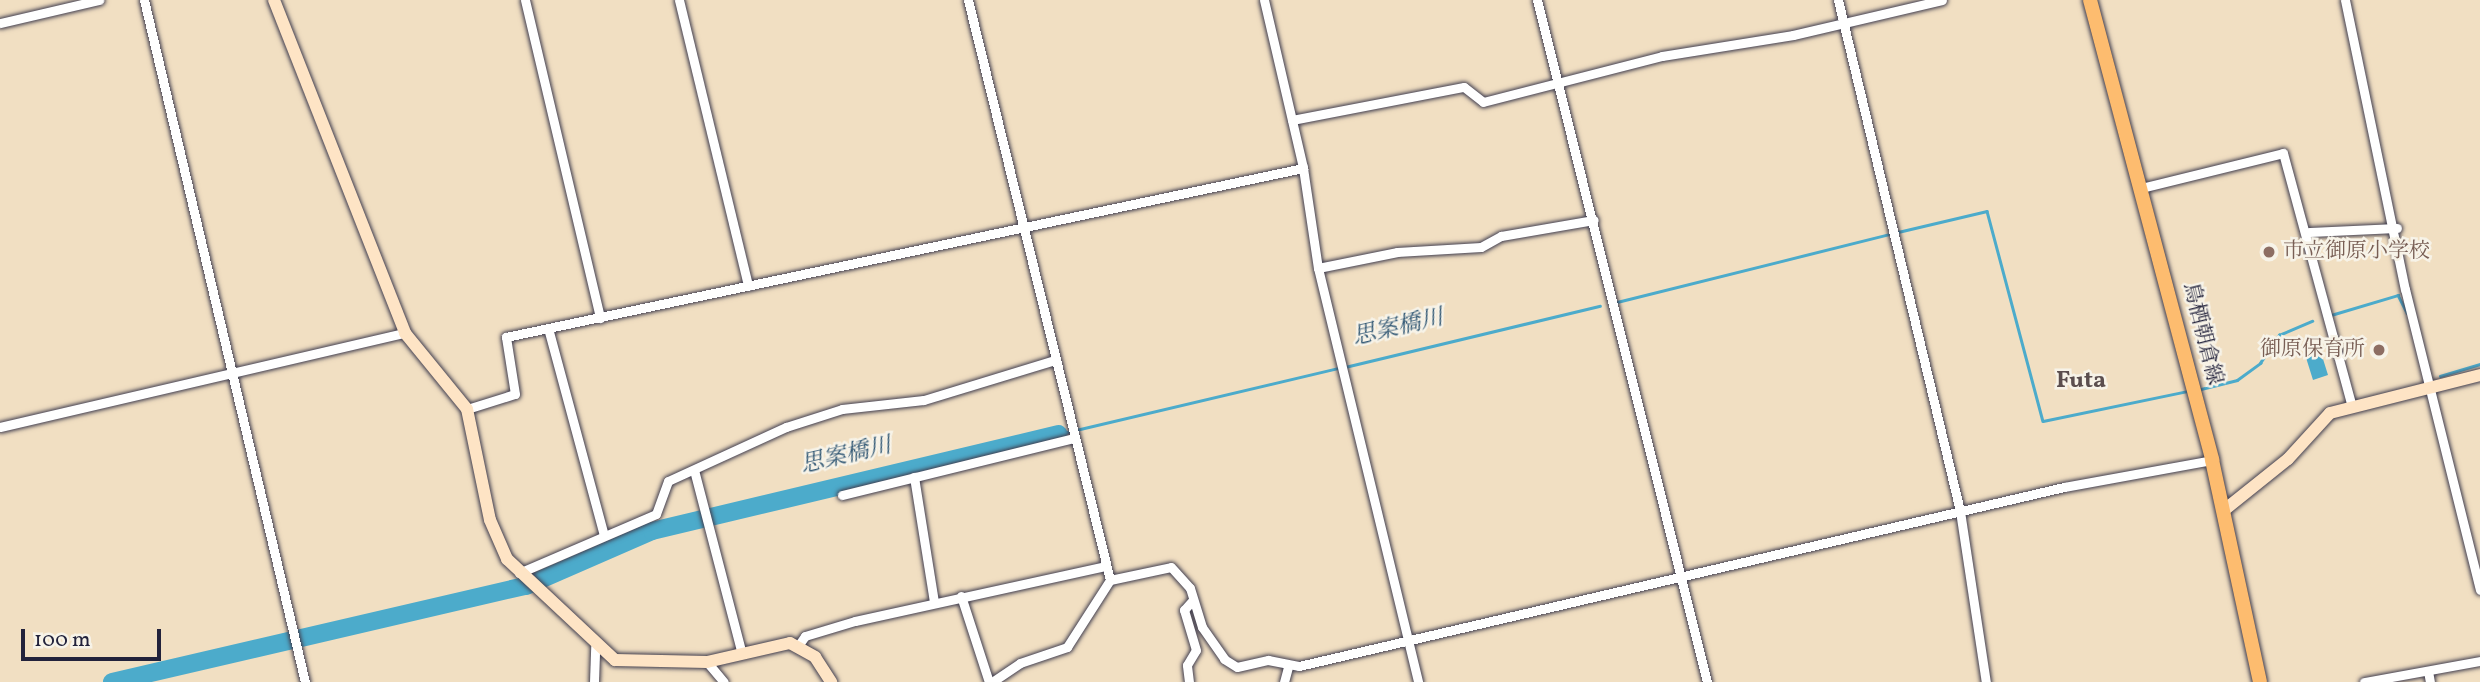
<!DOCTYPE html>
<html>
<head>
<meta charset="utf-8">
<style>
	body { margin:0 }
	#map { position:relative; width:2480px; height:682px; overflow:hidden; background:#f1dfc2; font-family:Vollkorn,"Noto Serif JP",serif }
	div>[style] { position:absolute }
	.water>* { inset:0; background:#4cabcb }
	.stream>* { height:2.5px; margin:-1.25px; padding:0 1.25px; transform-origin:1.25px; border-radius:1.25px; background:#4cabcb }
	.river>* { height:18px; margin:-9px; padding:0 9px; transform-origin:9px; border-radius:9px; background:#4cabcb }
	.roads { filter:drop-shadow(0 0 2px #413e4f) drop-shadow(0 0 2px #413e4f) }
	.street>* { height:9px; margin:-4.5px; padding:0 4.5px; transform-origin:4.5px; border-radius:4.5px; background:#fff }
	.secondary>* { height:12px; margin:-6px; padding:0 6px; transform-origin:6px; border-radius:6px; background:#fee4c5 }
	.primary>* { height:14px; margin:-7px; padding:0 7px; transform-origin:7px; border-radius:7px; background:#fdbc6f }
	.dots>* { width:19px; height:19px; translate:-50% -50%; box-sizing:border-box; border:4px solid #f7f3e8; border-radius:50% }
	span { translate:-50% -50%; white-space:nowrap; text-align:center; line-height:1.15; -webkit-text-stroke:5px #f7f3e8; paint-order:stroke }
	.education-label { font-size:21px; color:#785e54 }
	.left { translate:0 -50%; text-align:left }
	.right { translate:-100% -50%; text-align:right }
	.street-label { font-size:21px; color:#22223b }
	.water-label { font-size:23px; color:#335975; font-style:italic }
	.quarter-label { font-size:24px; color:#5b4e4e; font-weight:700 }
	.scale { position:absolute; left:21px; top:629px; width:140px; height:32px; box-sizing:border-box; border:4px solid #22223b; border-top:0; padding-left:9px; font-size:21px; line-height:24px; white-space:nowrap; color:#22223b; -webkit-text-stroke:5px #f7f3e8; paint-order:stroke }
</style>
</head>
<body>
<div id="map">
	<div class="water">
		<div style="clip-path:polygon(2318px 343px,2328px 375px,2313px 380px,2303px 348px)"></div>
	</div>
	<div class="stream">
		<div style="left:1898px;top:232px;width:91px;rotate:-13.3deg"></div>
		<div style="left:1987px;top:211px;width:217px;rotate:75.1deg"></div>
		<div style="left:2043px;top:421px;width:148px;rotate:-11.7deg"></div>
		<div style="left:1617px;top:302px;width:280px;rotate:-14deg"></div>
		<div style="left:2331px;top:315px;width:70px;rotate:-16.6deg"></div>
		<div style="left:2398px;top:295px;width:20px;rotate:63deg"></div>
		<div style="left:1345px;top:367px;width:262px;rotate:-13.5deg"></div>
		<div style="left:2440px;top:376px;width:42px;rotate:-16.7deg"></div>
		<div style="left:2201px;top:389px;width:37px;rotate:-14deg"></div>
		<div style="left:2237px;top:380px;width:29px;rotate:-36deg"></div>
		<div style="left:2260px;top:363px;width:34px;rotate:-56deg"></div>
		<div style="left:2279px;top:335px;width:36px;rotate:-23deg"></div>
		<div style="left:1059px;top:434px;width:287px;rotate:-13.3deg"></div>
	</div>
	<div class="river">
		<div style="left:112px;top:682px;width:425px;rotate:-13.1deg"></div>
		<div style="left:526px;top:586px;width:137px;rotate:-23.6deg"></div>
		<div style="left:652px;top:531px;width:418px;rotate:-13.4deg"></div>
	</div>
	<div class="roads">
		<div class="street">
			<div style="left:144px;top:0;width:701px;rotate:76.72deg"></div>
			<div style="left:525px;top:0;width:327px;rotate:76.7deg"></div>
			<div style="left:679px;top:0;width:294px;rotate:76.4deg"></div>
			<div style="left:968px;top:0;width:597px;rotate:76.24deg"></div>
			<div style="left:1264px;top:0;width:172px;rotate:76.9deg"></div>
			<div style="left:1303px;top:168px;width:101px;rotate:81.5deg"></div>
			<div style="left:1318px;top:268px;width:426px;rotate:76.4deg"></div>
			<div style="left:1537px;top:0;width:703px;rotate:76deg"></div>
			<div style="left:1838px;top:0;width:525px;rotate:76.57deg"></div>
			<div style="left:1960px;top:511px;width:173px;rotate:81.4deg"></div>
			<div style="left:2345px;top:0;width:295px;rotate:78.3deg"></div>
			<div style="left:2405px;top:289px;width:310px;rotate:76deg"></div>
			<div style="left:0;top:23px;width:102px;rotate:-13.1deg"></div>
			<div style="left:1292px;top:120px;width:175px;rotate:-10.9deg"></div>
			<div style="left:1464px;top:87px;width:24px;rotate:38deg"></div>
			<div style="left:1483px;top:102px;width:185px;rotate:-14.4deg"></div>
			<div style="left:1662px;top:56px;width:133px;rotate:-9.1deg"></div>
			<div style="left:1793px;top:35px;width:153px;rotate:-13.2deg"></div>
			<div style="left:2141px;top:188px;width:146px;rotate:-13.8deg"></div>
			<div style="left:2283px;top:153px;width:263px;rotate:74.8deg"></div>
			<div style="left:2309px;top:232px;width:88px;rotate:-2.6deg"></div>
			<div style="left:1318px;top:268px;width:81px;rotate:-11.4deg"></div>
			<div style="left:1397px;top:252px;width:84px;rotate:-3.4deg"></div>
			<div style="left:1481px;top:247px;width:23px;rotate:-29deg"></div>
			<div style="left:1501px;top:236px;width:94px;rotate:-9.8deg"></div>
			<div style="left:548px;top:328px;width:214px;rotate:74.9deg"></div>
			<div style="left:467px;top:409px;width:50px;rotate:-17.4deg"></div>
			<div style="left:515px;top:394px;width:58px;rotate:-99deg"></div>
			<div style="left:506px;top:337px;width:815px;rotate:-11.97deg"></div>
			<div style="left:0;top:427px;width:416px;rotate:-13.1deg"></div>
			<div style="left:694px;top:470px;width:190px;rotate:75.4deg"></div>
			<div style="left:914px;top:477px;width:127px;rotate:80.9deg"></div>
			<div style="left:842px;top:495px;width:239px;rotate:-13.8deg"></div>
			<div style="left:519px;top:573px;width:149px;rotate:-23.3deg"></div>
			<div style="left:656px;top:514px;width:35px;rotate:-70deg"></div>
			<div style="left:668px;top:481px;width:130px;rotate:-24.6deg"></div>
			<div style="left:786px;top:427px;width:59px;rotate:-17.8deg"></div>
			<div style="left:842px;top:409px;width:82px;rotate:-6.3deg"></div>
			<div style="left:924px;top:400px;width:137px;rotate:-17deg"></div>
			<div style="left:961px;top:596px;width:90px;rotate:72deg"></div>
			<div style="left:798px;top:646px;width:12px;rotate:-55deg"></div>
			<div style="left:805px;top:636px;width:52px;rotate:-16.7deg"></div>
			<div style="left:855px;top:621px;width:256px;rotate:-12.4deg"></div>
			<div style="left:707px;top:662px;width:26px;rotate:50deg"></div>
			<div style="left:2428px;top:671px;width:11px;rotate:80deg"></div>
			<div style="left:594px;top:682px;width:35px;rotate:-88deg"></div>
			<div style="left:992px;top:682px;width:34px;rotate:-34deg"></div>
			<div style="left:1020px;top:663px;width:50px;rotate:-18.8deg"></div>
			<div style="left:1067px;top:647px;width:80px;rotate:-57.3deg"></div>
			<div style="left:1110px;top:580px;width:62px;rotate:-12deg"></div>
			<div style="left:1171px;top:567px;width:28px;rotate:48deg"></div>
			<div style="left:1190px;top:588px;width:41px;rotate:72.9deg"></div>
			<div style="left:1202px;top:627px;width:39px;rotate:55deg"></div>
			<div style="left:1224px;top:659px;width:15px;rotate:32deg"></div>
			<div style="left:1237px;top:667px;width:32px;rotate:-13deg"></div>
			<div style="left:1268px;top:660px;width:32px;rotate:11deg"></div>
			<div style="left:1299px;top:666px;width:786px;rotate:-13.17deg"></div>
			<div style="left:2064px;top:487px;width:150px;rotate:-10.3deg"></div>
			<div style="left:1189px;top:682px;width:17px;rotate:-97deg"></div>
			<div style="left:1187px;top:665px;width:17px;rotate:-59deg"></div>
			<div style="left:1196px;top:650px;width:42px;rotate:-106.7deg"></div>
			<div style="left:1184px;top:610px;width:13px;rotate:-48deg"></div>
			<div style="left:1284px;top:682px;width:16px;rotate:-75deg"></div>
			<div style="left:2364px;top:682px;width:118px;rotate:-10.3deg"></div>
		</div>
		<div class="secondary">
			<div style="left:274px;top:0;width:358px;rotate:68.5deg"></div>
			<div style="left:405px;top:333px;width:98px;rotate:50.8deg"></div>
			<div style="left:467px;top:409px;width:113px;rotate:78.3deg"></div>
			<div style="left:490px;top:520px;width:43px;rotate:66.4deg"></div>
			<div style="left:507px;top:559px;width:148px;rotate:43.1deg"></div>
			<div style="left:615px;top:660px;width:92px;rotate:1.2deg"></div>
			<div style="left:707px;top:662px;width:85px;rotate:-12.9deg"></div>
			<div style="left:790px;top:643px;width:29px;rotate:29deg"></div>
			<div style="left:815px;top:657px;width:30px;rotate:57deg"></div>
			<div style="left:2223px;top:511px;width:83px;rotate:-38.7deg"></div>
			<div style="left:2288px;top:459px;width:62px;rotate:-47.6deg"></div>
			<div style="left:2330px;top:413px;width:155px;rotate:-14.2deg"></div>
		</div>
		<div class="primary">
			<div style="left:2090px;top:0;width:476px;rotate:75.1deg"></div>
			<div style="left:2212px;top:460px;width:227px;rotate:77.8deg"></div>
		</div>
	</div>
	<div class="dots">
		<div style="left:2269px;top:252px;background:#8d6e63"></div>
		<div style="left:2379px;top:350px;background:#8d6e63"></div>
	</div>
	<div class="education-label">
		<span class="left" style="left:2283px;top:252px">市立御原小学校</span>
		<span class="right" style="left:2365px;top:350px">御原保育所</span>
	</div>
	<div class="street-label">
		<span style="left:2202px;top:334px;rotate:76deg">鳥栖朝倉線</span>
	</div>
	<div class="water-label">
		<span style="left:1398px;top:328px;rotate:-13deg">思案橋川</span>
		<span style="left:846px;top:456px;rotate:-13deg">思案橋川</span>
	</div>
	<div class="quarter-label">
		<span style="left:2081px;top:382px">Futa</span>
	</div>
	<div class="scale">100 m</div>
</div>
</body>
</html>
